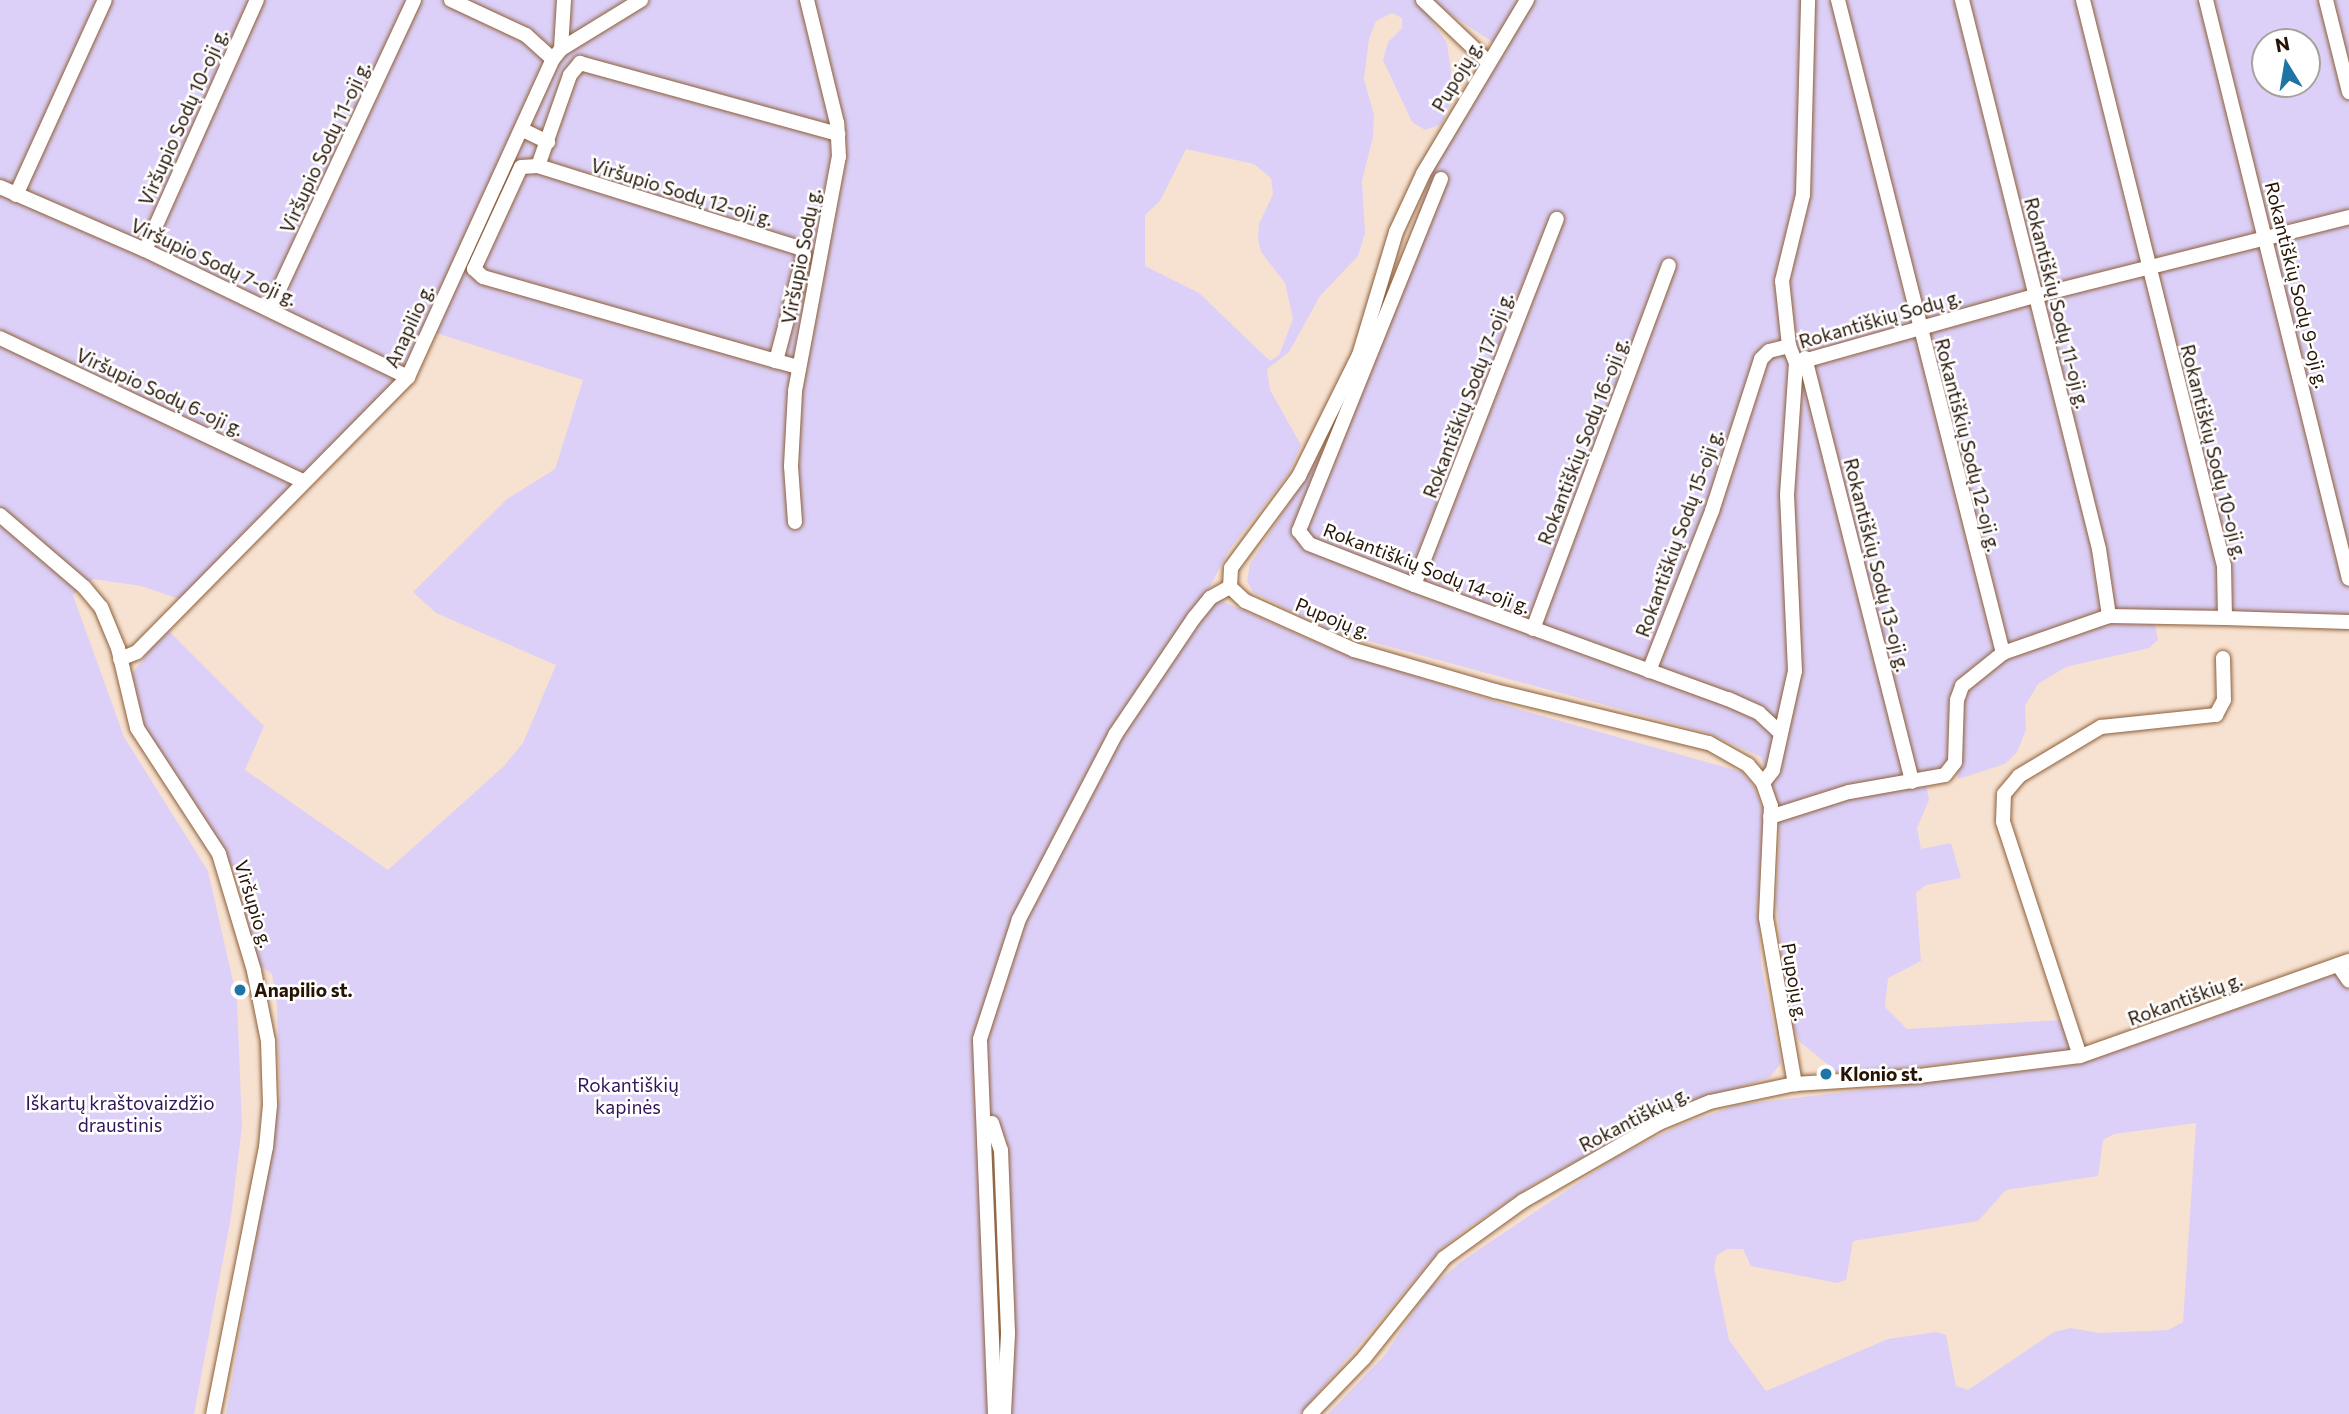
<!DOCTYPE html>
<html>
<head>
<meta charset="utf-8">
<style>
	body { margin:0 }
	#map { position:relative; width:2349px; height:1414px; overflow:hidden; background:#f7e2d1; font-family:Commissioner,sans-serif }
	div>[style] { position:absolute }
	.green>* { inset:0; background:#dcd0f8 }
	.roads { filter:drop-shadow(0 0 2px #8e5f39) drop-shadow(0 0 2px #8e5f39) }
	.minor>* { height:14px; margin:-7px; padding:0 7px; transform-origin:7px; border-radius:7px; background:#fff }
	.dots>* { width:19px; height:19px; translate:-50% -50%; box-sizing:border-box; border:4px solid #fff; border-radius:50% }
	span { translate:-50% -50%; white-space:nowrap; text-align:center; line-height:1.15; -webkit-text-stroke:5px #fff; paint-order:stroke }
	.street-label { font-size:19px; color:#261304 }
	.poi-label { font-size:19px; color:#261304; font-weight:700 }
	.left { translate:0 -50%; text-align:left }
	.park-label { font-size:19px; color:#331359 }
	.north { position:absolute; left:2251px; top:28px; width:70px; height:70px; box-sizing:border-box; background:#fff; border:2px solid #a8a19b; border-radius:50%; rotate:349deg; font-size:19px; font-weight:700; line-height:28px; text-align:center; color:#261304 }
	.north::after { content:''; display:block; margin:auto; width:24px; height:32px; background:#1e74a4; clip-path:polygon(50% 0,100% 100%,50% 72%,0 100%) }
</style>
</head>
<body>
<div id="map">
	<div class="green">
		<div style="clip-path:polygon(evenodd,0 0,2349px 0,2349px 622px,2153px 615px,2158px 640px,2149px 648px,2066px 667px,2038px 684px,2025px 706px,2026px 730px,2017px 752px,2005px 764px,1958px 779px,1956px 764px,1926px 785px,1929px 800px,1917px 828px,1921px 849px,1951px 843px,1961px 878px,1926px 885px,1916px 893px,1921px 961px,1888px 978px,1885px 1007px,1907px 1029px,2061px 1020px,2070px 1050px,1847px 1074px,1836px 1071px,1800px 1042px,1789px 1019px,1776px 901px,1780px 819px,1761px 757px,1708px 733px,1332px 631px,1253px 592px,1247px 581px,1250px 564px,1324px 448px,1401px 262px,1434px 167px,1500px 47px,1435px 4px,1423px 8px,1447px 43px,1454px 94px,1442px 124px,1425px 130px,1412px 122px,1383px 60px,1388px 42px,1402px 28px,1402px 18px,1392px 13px,1376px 21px,1369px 39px,1364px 79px,1374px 115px,1373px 137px,1362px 181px,1365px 233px,1358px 256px,1320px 296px,1289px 352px,1267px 369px,1270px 390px,1301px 445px,1289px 473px,1229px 550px,1206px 594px,1334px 650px,1518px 709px,1742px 772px,1755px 788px,1764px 813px,1758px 906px,1761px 964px,1781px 1063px,1770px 1077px,1677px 1108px,1537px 1182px,1466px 1229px,1440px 1250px,1300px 1414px,226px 1414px,280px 1096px,277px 1005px,272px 974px,259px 965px,235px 872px,142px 728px,133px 673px,166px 628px,264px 726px,245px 770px,388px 870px,503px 767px,523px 743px,556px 665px,436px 613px,413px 592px,507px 499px,555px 469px,583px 380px,436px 333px,410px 385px,180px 599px,141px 586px,93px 579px,73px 595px,124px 737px,208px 871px,237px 999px,242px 1127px,231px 1217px,194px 1414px,0 1414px,0 0,2265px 42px,2307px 42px,2307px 84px,2265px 84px,2265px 42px,0 0,1186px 149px,1254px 164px,1271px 178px,1273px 194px,1259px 224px,1258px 240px,1261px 252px,1285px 283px,1293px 319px,1279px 355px,1270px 361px,1199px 293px,1145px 266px,1145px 215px,1160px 201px,1186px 149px)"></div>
		<div style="clip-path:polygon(evenodd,2336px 974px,2349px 990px,2349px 1414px,1328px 1414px,1384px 1356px,1428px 1290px,1462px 1261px,1618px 1156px,1678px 1126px,1737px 1105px,2080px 1064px,2336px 974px,2196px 1123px,2183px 1322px,2168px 1330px,2099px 1333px,2071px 1328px,2054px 1332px,1968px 1390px,1956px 1386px,1946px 1335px,1936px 1332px,1888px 1339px,1766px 1391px,1729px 1340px,1714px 1267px,1717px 1255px,1727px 1249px,1743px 1249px,1751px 1266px,1837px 1283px,1846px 1280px,1853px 1241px,1978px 1221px,2006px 1190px,2098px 1176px,2103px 1140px,2114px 1134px,2196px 1123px)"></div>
	</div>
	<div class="roads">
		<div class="minor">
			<div style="left:451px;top:0;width:83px;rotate:25deg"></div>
			<div style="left:526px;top:35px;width:36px;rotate:42deg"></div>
			<div style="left:1423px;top:0;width:88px;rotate:43.6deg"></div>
			<div style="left:1527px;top:0;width:203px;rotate:120.9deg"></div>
			<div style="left:1423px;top:174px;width:64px;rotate:115deg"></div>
			<div style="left:1396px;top:232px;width:128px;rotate:106.7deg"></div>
			<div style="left:1359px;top:355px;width:135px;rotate:116.4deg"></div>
			<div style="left:1299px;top:476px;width:114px;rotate:126.5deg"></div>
			<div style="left:1231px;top:568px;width:19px;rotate:93deg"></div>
			<div style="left:1230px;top:587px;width:21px;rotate:43deg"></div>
			<div style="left:1245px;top:601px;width:120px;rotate:24.2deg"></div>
			<div style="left:1354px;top:650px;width:147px;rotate:16.2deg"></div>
			<div style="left:1495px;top:691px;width:220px;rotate:13.7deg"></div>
			<div style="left:1709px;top:743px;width:45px;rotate:29.4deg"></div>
			<div style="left:1748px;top:765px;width:23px;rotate:50deg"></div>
			<div style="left:1763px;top:783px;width:24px;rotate:71deg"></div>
			<div style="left:1771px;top:806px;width:112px;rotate:92.6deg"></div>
			<div style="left:1766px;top:918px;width:169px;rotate:80.1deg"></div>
			<div style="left:1838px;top:0;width:674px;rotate:75.82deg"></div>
			<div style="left:1962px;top:0;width:566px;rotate:75.99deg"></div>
			<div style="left:2099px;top:549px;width:68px;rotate:81.5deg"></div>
			<div style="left:2206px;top:0;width:596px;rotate:76.13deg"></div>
			<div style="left:2326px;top:0;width:95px;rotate:76deg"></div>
			<div style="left:561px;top:49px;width:49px;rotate:-86.5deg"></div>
			<div style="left:523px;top:130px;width:28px;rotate:26deg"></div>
			<div style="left:538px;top:166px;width:275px;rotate:17.4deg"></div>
			<div style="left:800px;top:248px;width:8px;rotate:60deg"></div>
			<div style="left:804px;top:255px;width:110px;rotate:104.8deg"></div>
			<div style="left:776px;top:361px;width:24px;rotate:15deg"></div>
			<div style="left:1441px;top:179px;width:380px;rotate:112deg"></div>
			<div style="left:1299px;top:531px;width:16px;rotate:52deg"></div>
			<div style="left:1309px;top:544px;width:113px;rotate:21.3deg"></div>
			<div style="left:1414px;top:585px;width:334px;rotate:20deg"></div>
			<div style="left:1728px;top:699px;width:34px;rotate:24deg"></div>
			<div style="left:1759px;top:713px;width:26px;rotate:43deg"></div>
			<div style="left:0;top:187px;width:158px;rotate:23.5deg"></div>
			<div style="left:145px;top:250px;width:292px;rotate:25.8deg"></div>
			<div style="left:16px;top:195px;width:214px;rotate:-65.5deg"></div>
			<div style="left:145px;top:250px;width:274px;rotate:-65.9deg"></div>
			<div style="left:270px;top:309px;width:341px;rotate:-65deg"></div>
			<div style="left:0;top:338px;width:335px;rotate:25.3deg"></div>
			<div style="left:1805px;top:358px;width:437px;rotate:75.8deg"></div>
			<div style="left:776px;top:361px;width:305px;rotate:-164deg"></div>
			<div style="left:483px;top:277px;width:12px;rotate:-138deg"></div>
			<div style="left:474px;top:269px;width:112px;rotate:-65.3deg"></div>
			<div style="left:521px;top:167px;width:17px;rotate:-3deg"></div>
			<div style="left:538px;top:166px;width:96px;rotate:-70.6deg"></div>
			<div style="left:570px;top:75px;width:16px;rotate:-50deg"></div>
			<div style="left:580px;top:63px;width:268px;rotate:15.4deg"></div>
			<div style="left:1796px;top:363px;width:18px;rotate:-112deg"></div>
			<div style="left:1789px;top:346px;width:65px;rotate:-96.1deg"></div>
			<div style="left:1782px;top:281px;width:89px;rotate:-76.3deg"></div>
			<div style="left:1803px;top:195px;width:195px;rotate:-88.5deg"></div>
			<div style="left:0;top:515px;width:111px;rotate:40.6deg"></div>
			<div style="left:84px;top:587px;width:26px;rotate:50deg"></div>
			<div style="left:101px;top:607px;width:44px;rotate:67.5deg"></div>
			<div style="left:118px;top:648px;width:82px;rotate:76.6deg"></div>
			<div style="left:137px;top:728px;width:150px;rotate:56.9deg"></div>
			<div style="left:219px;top:854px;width:122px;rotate:73.3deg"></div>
			<div style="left:254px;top:971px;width:71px;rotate:78.7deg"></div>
			<div style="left:268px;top:1041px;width:64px;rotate:88.2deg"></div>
			<div style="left:270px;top:1105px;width:42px;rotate:95.4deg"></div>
			<div style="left:266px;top:1147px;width:272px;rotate:101.2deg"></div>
			<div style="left:795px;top:522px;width:56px;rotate:-94.1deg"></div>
			<div style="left:791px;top:466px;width:75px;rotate:-86.9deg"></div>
			<div style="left:795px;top:391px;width:238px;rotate:-79.4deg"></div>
			<div style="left:839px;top:157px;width:34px;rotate:-93deg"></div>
			<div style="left:837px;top:123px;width:127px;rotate:-103.7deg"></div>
			<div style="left:1414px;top:585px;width:393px;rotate:-68.7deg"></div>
			<div style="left:2225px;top:618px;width:124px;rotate:1.8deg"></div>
			<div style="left:1533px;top:629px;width:388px;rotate:-69.5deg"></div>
			<div style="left:120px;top:659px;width:18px;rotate:-22deg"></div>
			<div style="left:137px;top:652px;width:386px;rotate:-45.4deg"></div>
			<div style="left:408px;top:377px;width:349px;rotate:-65.5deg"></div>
			<div style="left:553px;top:59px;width:13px;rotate:-51deg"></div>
			<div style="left:561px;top:49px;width:94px;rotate:-31.5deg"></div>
			<div style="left:1649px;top:671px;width:172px;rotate:-68.5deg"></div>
			<div style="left:1712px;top:511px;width:160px;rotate:-72.1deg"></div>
			<div style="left:1761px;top:359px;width:11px;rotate:-45deg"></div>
			<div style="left:1769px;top:351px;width:21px;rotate:-14deg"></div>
			<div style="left:1763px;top:783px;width:16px;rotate:-52deg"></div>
			<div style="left:1773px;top:770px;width:101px;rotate:-77.5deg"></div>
			<div style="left:1795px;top:671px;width:176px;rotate:-92.6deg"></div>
			<div style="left:1787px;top:495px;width:132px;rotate:-86.1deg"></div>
			<div style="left:1796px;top:363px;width:248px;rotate:-15.7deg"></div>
			<div style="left:2035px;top:296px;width:324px;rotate:-14.1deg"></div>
			<div style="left:1770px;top:817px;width:83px;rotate:-17.6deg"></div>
			<div style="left:1849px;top:792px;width:97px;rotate:-10deg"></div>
			<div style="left:1945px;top:775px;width:16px;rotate:-52deg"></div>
			<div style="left:1955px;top:762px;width:62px;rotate:-88.2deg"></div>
			<div style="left:1957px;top:700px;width:15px;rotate:-70deg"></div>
			<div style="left:1962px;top:686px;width:53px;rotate:-38.8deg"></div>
			<div style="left:2003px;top:653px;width:112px;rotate:-19.2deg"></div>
			<div style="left:2109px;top:616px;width:116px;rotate:1deg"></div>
			<div style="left:2225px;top:618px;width:52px;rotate:-91.1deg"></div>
			<div style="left:2224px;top:566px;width:583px;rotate:-103.99deg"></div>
			<div style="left:2338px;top:965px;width:19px;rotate:55deg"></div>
			<div style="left:2080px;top:1056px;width:246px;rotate:-108.2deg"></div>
			<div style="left:2003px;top:822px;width:28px;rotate:-88deg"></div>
			<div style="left:2004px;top:794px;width:23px;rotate:-50deg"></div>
			<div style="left:2019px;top:776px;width:96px;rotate:-30.9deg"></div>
			<div style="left:2101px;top:727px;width:116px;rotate:-6deg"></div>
			<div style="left:2216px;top:715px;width:17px;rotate:-62deg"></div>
			<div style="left:2224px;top:700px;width:42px;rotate:-91.4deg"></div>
			<div style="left:992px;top:1123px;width:28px;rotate:72deg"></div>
			<div style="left:1001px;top:1150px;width:184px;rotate:87.8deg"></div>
			<div style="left:1008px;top:1334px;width:80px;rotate:92.9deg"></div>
			<div style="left:995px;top:1414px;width:375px;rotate:-92.3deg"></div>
			<div style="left:980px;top:1039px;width:126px;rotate:-72deg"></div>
			<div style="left:1019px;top:919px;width:208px;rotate:-62.4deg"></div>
			<div style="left:1115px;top:735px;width:141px;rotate:-56deg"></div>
			<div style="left:1194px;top:618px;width:26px;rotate:-51deg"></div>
			<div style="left:1210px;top:598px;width:23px;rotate:-29deg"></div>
			<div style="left:1310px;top:1414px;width:78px;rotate:-46deg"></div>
			<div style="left:1364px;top:1358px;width:128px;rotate:-51.3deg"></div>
			<div style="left:1444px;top:1258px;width:97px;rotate:-35.8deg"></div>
			<div style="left:1523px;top:1201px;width:157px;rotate:-29.8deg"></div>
			<div style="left:1659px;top:1123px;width:55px;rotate:-22.4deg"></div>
			<div style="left:1710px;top:1102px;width:87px;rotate:-12deg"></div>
			<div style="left:1795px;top:1084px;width:124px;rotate:-3.7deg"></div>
			<div style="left:1919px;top:1076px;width:162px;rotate:-7.1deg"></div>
			<div style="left:2080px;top:1056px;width:285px;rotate:-19.5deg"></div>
		</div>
	</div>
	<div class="dots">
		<div style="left:240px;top:990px;background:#1e74a4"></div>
		<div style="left:1826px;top:1074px;background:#1e74a4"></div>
	</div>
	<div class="street-label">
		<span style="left:1457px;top:76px;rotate:-59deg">Pupojų g.</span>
		<span style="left:183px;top:117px;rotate:-66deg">Viršupio Sodų 10-oji g.</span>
		<span style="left:325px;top:147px;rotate:-65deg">Viršupio Sodų 11-oji g.</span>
		<span style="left:682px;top:192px;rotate:17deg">Viršupio Sodų 12-oji g.</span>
		<span style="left:801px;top:256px;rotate:-79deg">Viršupio Sodų g.</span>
		<span style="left:214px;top:262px;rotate:25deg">Viršupio Sodų 7-oji g.</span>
		<span style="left:2297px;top:285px;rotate:76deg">Rokantiškių Sodų 9-oji g.</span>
		<span style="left:2057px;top:303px;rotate:76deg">Rokantiškių Sodų 11-oji g.</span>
		<span style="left:1880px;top:319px;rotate:-16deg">Rokantiškių Sodų g.</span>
		<span style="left:409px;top:326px;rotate:-65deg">Anapilio g.</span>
		<span style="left:160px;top:392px;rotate:25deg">Viršupio Sodų 6-oji g.</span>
		<span style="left:1468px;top:395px;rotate:-69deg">Rokantiškių Sodų 17-oji g.</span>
		<span style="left:1583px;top:441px;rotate:-69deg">Rokantiškių Sodų 16-oji g.</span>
		<span style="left:1968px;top:445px;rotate:76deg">Rokantiškių Sodų 12-oji g.</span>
		<span style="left:2214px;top:452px;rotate:76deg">Rokantiškių Sodų 10-oji g.</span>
		<span style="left:1679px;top:533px;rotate:-70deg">Rokantiškių Sodų 15-oji g.</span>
		<span style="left:1877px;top:565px;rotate:76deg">Rokantiškių Sodų 13-oji g.</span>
		<span style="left:1427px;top:568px;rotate:21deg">Rokantiškių Sodų 14-oji g.</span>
		<span style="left:1333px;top:618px;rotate:22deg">Pupojų g.</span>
		<span style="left:254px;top:904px;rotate:73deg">Viršupio g.</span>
		<span style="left:1795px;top:982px;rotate:80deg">Pupojų g.</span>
		<span style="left:2185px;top:999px;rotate:-20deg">Rokantiškių g.</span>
		<span style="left:1634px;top:1119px;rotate:-27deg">Rokantiškių g.</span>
	</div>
	<div class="poi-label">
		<span class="left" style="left:254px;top:990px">Anapilio st.</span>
		<span class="left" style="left:1840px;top:1074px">Klonio st.</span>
	</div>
	<div class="park-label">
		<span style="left:628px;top:1096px">Rokantiškių<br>kapinės</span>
		<span style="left:120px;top:1114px">Iškartų kraštovaizdžio<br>draustinis</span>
	</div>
	<div class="north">N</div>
</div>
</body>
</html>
